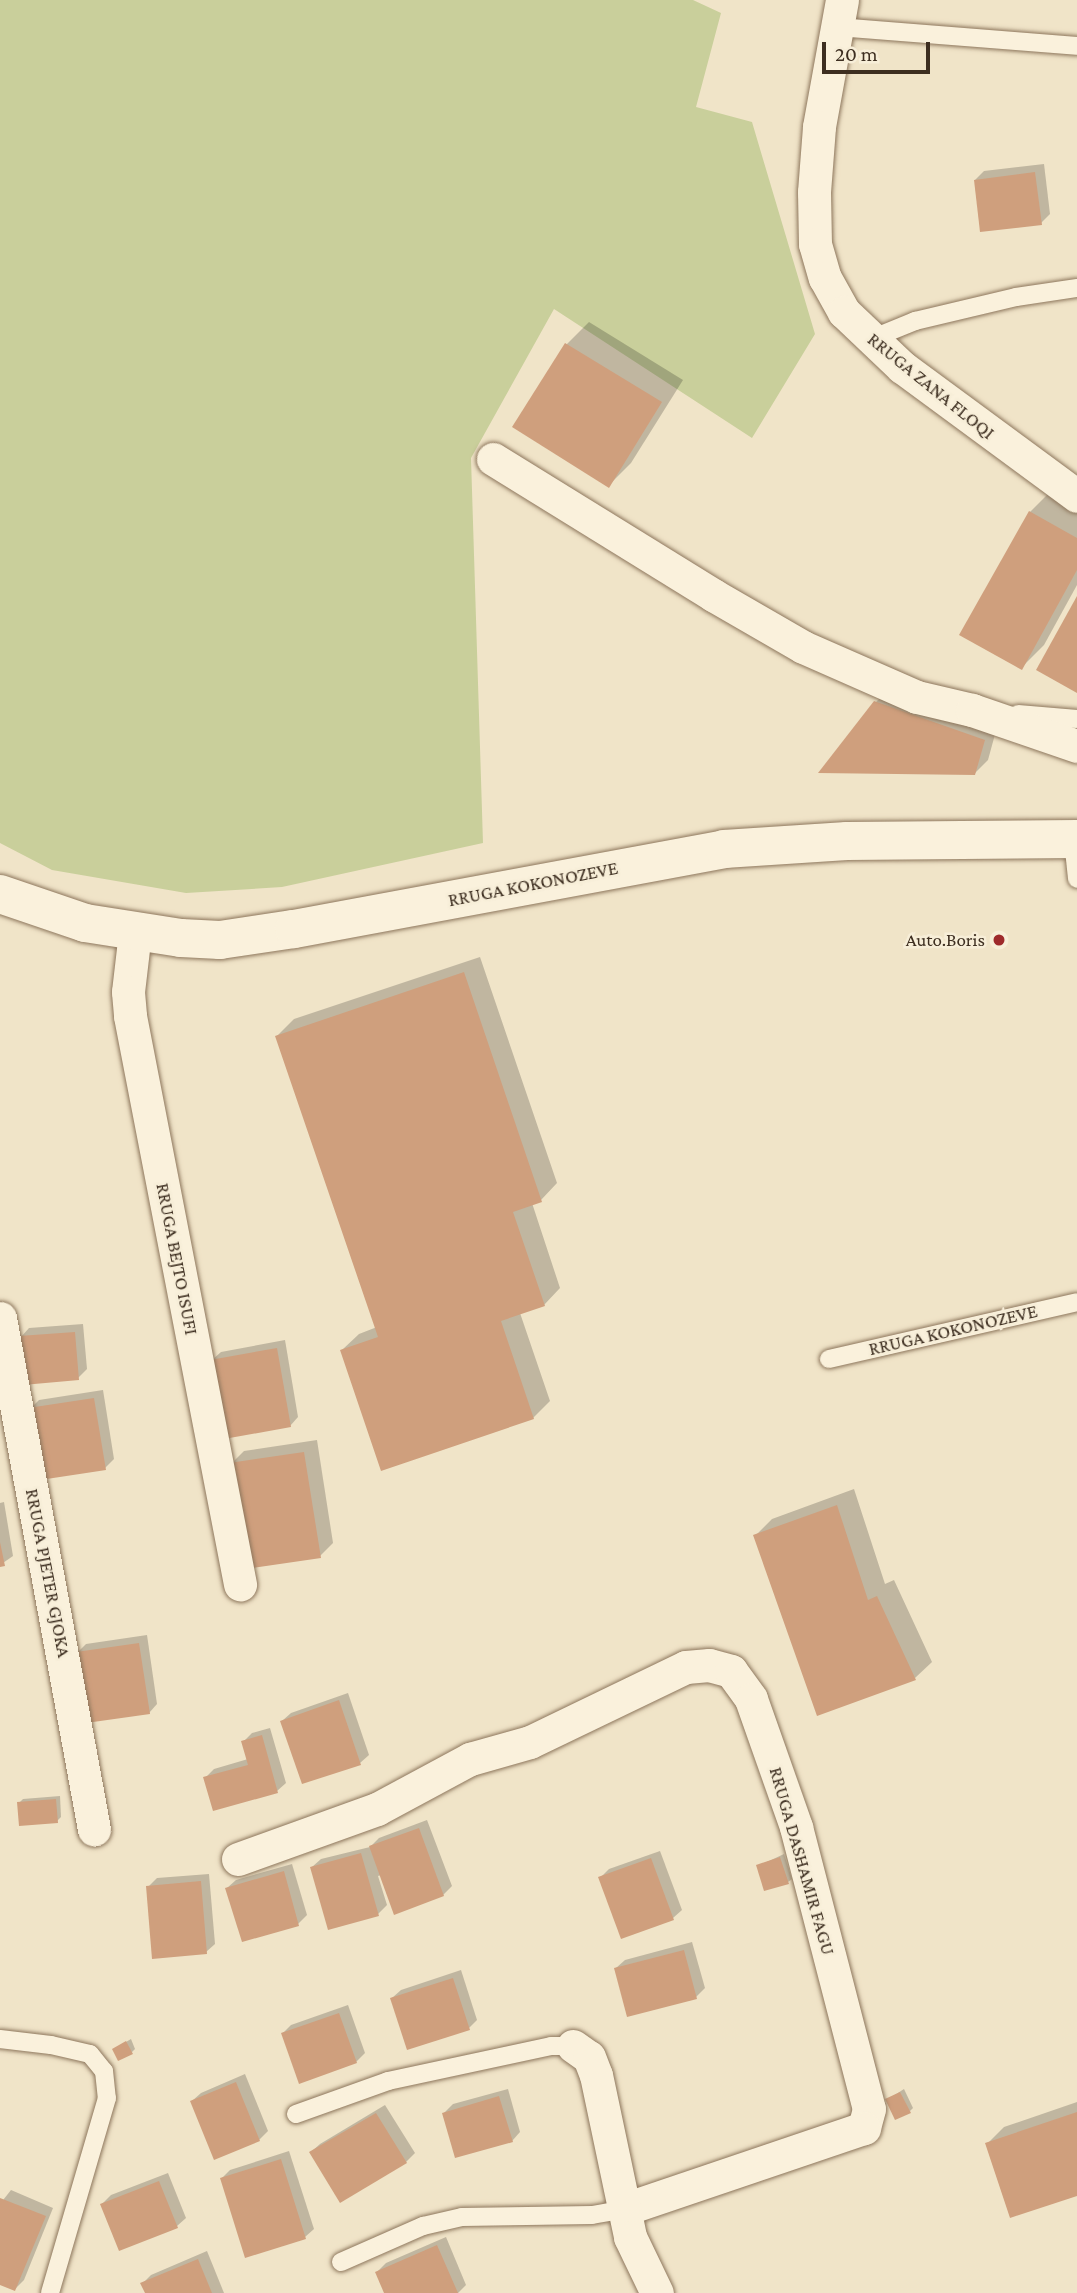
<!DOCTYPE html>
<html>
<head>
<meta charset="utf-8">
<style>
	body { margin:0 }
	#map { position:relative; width:1077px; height:2293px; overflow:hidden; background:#f0e4c8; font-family:"Crimson Pro",serif }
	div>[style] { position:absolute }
	.green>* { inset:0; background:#c9cf9b }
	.shadow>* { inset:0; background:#0003 }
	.building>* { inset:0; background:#cf9f7d }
	.roads { filter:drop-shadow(0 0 2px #8d765c) drop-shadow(0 0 2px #8d765c) }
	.service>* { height:18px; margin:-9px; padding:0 9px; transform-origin:9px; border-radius:9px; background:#faf1dc }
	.minor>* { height:33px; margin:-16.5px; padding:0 16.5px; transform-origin:16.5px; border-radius:16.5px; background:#faf1dc }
	.tertiary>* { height:38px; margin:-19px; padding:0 19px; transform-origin:19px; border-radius:19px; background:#faf1dc }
	.dots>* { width:19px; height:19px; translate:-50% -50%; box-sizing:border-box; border:4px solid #f7eed8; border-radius:50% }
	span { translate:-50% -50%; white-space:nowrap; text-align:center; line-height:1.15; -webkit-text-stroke:5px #f7eed8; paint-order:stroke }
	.street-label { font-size:19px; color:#3d2e20 }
	.poi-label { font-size:19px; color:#3d2e20 }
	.right { translate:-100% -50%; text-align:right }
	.scale { position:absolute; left:822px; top:42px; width:108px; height:32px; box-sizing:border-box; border:4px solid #3d2e20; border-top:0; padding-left:9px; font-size:21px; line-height:24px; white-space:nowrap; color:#3d2e20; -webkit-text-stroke:5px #f7eed8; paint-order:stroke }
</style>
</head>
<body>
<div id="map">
	<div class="green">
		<div style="clip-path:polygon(0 0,693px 0,721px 13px,696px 107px,752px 122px,815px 334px,752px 438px,554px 309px,471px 458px,483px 843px,282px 887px,186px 893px,52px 870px,0 843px)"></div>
	</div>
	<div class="shadow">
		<div style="clip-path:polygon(1044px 164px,1050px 214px,1041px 223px,975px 180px,984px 171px)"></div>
		<div style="clip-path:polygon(589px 322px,683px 380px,631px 463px,609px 485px,515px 427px,567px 344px)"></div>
		<div style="clip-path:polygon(1052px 490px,1077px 504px,1077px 585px,1044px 645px,1021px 668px,1030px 512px)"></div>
		<div style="clip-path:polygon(889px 689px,997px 727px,988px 760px,975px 773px,876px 702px)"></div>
		<div style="clip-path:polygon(480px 957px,557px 1183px,541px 1200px,532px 1203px,560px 1288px,544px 1305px,520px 1313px,550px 1401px,533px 1418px,342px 1350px,359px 1334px,377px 1327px,277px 1036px,294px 1019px)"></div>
		<div style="clip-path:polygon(83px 1324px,87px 1369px,78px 1378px,21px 1337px,29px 1328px)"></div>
		<div style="clip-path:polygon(285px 1340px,298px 1417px,290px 1426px,212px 1360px,221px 1352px)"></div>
		<div style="clip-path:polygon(103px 1390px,114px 1459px,105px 1468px,30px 1409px,39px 1400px)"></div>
		<div style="clip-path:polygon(317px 1440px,333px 1543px,320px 1556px,231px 1464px,244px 1451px)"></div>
		<div style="clip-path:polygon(854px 1489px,885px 1584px,894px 1580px,932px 1662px,915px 1678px,755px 1536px,772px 1519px)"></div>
		<div style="clip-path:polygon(4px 1502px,13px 1556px,0 1565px,0 1503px)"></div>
		<div style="clip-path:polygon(147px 1635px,157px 1704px,149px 1713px,77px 1653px,86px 1644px)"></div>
		<div style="clip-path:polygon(348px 1693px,369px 1755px,360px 1763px,282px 1721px,291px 1713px)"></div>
		<div style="clip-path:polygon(270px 1728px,286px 1783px,277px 1791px,205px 1778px,214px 1769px,248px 1759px,243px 1742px,252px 1733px)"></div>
		<div style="clip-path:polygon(60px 1796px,61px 1817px,57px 1821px,19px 1803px,23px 1799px)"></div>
		<div style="clip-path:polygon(427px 1820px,452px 1886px,443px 1895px,381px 1875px,378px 1876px,387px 1905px,378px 1914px,312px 1867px,321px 1859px,370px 1847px,379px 1838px)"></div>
		<div style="clip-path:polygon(660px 1851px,682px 1910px,673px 1918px,600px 1878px,609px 1869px)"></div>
		<div style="clip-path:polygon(784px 1854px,792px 1879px,788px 1882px,758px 1866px)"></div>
		<div style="clip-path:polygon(292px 1864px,307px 1915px,298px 1924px,243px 1940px,227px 1888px,236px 1880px)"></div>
		<div style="clip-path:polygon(209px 1874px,215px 1944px,206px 1952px,148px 1887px,157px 1878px)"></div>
		<div style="clip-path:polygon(692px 1942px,705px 1988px,696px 1997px,616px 1968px,625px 1960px)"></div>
		<div style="clip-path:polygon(461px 1970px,477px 2020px,469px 2028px,392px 1998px,401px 1990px)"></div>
		<div style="clip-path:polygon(348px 2005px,365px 2053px,356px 2062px,283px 2033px,291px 2025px)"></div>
		<div style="clip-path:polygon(131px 2039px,135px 2049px,132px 2052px,114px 2049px)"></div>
		<div style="clip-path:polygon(245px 2074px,268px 2131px,259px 2140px,192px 2101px,201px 2093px)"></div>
		<div style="clip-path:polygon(508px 2089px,520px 2132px,512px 2141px,444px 2113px,453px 2104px)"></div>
		<div style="clip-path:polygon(904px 2089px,913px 2108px,910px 2111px,887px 2100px)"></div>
		<div style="clip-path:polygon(1077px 2102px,1077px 2194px,987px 2144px,1004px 2127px)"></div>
		<div style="clip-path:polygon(385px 2105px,415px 2153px,406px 2162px,311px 2152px,320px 2144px)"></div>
		<div style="clip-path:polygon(289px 2151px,314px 2229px,305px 2237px,221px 2179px,230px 2170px)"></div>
		<div style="clip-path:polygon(168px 2173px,186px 2218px,177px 2226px,102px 2204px,111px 2195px)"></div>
		<div style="clip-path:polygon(11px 2190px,53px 2208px,24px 2280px,15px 2289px,0 2283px,0 2204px)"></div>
		<div style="clip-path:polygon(446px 2237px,466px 2285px,458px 2293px,386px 2293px,377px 2272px,386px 2263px)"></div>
		<div style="clip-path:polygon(207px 2251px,224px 2293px,147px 2293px,143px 2283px,151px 2275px)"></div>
	</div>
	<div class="building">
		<div style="clip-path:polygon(1035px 172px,1042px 225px,980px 232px,974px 180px)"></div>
		<div style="clip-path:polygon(565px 343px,662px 402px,609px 488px,512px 427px)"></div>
		<div style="clip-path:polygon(1029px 511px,1077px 538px,1077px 570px,1022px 670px,959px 635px)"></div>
		<div style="clip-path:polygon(1077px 596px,1077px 693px,1036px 670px)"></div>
		<div style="clip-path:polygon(874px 701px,985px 740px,975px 775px,818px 773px)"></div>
		<div style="clip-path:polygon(464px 972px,542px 1202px,513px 1212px,545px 1306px,501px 1321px,534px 1419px,381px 1471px,340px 1350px,378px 1337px,275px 1036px)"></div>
		<div style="clip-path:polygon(75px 1332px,79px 1380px,23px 1385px,19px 1336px)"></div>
		<div style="clip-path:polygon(277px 1348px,291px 1427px,224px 1439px,210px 1360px)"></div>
		<div style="clip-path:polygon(94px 1398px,106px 1470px,40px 1480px,28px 1408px)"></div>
		<div style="clip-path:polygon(304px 1452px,321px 1558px,252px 1568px,229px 1463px)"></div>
		<div style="clip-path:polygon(837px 1505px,868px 1600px,877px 1596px,916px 1680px,817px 1716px,753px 1535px)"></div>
		<div style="clip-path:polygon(0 1542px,5px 1566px,0 1567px)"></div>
		<div style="clip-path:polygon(139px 1643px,150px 1714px,86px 1723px,76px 1652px)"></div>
		<div style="clip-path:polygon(339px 1700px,361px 1765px,302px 1784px,280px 1721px)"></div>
		<div style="clip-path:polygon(262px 1735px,278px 1793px,213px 1811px,203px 1777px,248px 1765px,241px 1741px)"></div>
		<div style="clip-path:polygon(56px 1799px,58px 1823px,19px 1826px,17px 1802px)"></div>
		<div style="clip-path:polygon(419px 1828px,444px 1896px,394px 1915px,369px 1846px)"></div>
		<div style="clip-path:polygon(361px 1853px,379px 1916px,328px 1930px,310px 1867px)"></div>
		<div style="clip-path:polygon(780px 1857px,789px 1884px,764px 1891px,756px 1865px)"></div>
		<div style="clip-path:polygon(651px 1858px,674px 1920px,621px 1939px,598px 1877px)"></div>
		<div style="clip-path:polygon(284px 1871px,299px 1926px,242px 1942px,225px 1888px)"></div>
		<div style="clip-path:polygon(201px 1881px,207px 1954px,152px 1959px,146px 1886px)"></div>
		<div style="clip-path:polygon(684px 1950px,697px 1999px,627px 2017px,614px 1968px)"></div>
		<div style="clip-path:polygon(453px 1978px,470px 2030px,407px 2050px,390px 1998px)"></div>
		<div style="clip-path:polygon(339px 2013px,357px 2063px,299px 2084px,281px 2033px)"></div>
		<div style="clip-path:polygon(126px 2041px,133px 2054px,118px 2061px,112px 2049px)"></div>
		<div style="clip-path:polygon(236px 2082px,260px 2141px,214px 2160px,190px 2101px)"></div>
		<div style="clip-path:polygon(900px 2092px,911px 2113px,895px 2120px,885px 2099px)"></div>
		<div style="clip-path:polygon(499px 2096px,513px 2142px,455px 2158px,442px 2113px)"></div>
		<div style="clip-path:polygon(1077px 2112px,1077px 2196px,1010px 2218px,985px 2143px)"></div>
		<div style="clip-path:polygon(376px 2113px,407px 2163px,340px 2203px,309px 2152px)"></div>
		<div style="clip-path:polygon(281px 2159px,306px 2239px,245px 2258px,220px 2178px)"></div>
		<div style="clip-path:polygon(159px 2181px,178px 2228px,119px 2251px,100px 2204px)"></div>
		<div style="clip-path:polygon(0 2198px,46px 2216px,15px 2291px,0 2285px)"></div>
		<div style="clip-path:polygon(437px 2245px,458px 2293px,384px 2293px,375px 2272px)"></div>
		<div style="clip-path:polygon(198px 2259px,212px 2293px,145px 2293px,140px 2283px)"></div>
	</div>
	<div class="roads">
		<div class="service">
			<div style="left:837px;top:27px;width:241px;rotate:4.5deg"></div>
			<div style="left:871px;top:339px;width:48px;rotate:-22.2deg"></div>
			<div style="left:915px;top:321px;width:104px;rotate:-13.4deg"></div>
			<div style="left:1016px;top:297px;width:62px;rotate:-8.4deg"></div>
			<div style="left:1018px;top:714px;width:59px;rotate:4.8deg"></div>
			<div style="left:1073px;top:840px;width:39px;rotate:84deg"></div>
			<div style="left:829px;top:1359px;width:254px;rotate:-12.9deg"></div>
			<div style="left:0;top:2039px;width:51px;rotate:6.7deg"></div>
			<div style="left:51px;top:2045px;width:40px;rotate:13deg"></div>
			<div style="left:90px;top:2054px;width:22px;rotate:51deg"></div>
			<div style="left:104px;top:2071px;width:27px;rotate:84deg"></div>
			<div style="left:107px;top:2098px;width:203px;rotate:106.3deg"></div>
			<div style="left:296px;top:2114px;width:98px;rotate:-19.7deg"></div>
			<div style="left:388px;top:2081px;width:167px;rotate:-12.1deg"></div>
			<div style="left:551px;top:2046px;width:22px"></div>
			<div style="left:341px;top:2262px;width:90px;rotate:-23.7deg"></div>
			<div style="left:423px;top:2226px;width:40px;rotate:-13deg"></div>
			<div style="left:462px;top:2217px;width:130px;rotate:-0.9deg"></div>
			<div style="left:592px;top:2215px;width:34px;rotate:-10deg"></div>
		</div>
		<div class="minor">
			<div style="left:842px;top:0;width:129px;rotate:100.3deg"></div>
			<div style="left:819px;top:127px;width:65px;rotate:94.4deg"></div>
			<div style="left:814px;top:192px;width:52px;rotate:88.9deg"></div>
			<div style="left:815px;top:244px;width:35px;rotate:74deg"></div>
			<div style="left:825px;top:278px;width:39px;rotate:61deg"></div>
			<div style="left:844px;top:312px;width:80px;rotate:43.5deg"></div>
			<div style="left:902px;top:367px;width:217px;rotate:36.4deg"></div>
			<div style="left:493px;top:459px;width:259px;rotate:31.7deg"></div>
			<div style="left:713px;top:595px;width:104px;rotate:30deg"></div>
			<div style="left:803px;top:647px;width:124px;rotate:23.7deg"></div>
			<div style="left:917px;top:697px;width:57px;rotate:13.3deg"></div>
			<div style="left:972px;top:710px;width:111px;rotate:18.9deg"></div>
			<div style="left:135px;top:932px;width:60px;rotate:96.7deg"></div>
			<div style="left:128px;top:992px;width:24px;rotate:85deg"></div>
			<div style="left:130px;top:1016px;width:579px;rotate:79.04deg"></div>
			<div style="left:0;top:1318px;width:520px;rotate:79.58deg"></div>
			<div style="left:238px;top:1859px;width:148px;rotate:-19.8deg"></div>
			<div style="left:377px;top:1809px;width:106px;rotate:-28.3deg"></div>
			<div style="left:470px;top:1759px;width:62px;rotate:-15.8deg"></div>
			<div style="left:530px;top:1742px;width:173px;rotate:-25.7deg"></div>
			<div style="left:686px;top:1667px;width:23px;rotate:-5deg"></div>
			<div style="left:709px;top:1665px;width:23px;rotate:15deg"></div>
			<div style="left:731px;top:1671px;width:34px;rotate:54deg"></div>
			<div style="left:751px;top:1699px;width:136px;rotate:70.6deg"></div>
			<div style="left:796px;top:1827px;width:291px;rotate:75.5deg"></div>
			<div style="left:869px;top:2109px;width:20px;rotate:105deg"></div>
			<div style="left:864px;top:2128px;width:252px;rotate:161.3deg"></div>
			<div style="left:573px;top:2046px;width:19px;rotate:35deg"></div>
			<div style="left:589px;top:2057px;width:19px;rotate:69deg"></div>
			<div style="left:596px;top:2075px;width:166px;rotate:78.1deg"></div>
			<div style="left:630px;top:2237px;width:62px;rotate:64.3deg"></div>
		</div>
		<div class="tertiary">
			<div style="left:0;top:894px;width:90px;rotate:18.8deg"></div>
			<div style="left:85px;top:923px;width:97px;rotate:8.9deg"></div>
			<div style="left:181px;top:938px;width:39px;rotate:3deg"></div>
			<div style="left:220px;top:940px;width:75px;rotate:-8.5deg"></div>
			<div style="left:294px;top:929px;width:437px;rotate:-10.5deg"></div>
			<div style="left:724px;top:849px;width:123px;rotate:-3.7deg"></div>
			<div style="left:847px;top:841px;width:230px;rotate:-0.5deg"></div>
		</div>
	</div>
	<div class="dots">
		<div style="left:999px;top:940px;background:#9e2a2b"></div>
	</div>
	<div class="street-label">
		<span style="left:931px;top:386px;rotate:39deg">RRUGA ZANA FLOQI</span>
		<span style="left:533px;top:884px;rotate:-11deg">RRUGA KOKONOZEVE</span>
		<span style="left:177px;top:1259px;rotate:79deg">RRUGA BEJTO ISUFI</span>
		<span style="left:953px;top:1330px;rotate:-13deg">RRUGA KOKONOZEVE</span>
		<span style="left:48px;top:1573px;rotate:79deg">RRUGA PJETER GJOKA</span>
		<span style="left:802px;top:1861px;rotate:74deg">RRUGA DASHAMIR FAGU</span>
	</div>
	<div class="poi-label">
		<span class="right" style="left:985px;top:940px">Auto.Boris</span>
	</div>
	<div class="scale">20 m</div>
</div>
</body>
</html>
